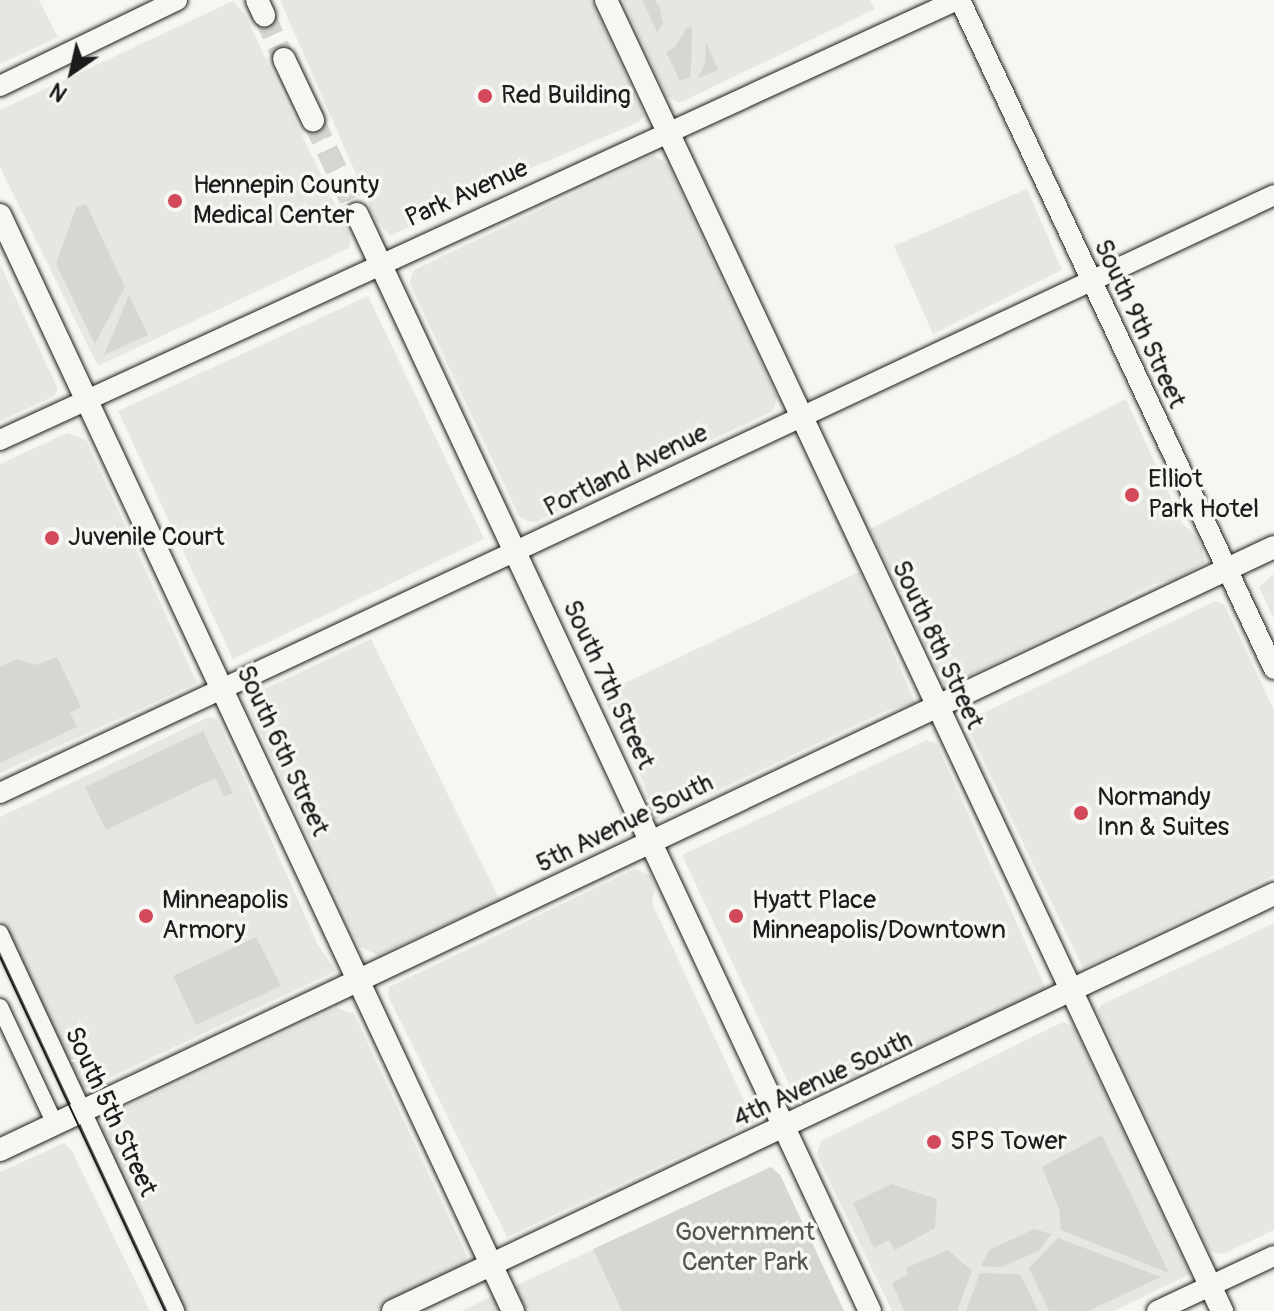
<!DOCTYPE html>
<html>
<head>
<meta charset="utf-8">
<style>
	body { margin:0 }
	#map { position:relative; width:1274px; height:1311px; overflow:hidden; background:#f6f6f2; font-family:Pangolin,sans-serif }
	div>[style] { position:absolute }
	.built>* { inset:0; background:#e6e6e2 }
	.green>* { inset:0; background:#d6d6d2 }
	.secondary-tunnel>* { height:22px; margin-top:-11px; transform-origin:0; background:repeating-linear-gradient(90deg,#d5d5d2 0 22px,transparent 0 33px) }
	.roads { filter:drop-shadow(0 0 2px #1c1c1c) drop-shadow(0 0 2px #1c1c1c) }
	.minor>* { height:16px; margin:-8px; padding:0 8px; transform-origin:8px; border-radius:8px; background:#f6f6f2 }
	.tertiary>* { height:20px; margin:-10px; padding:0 10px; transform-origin:10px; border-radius:10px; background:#f6f6f2 }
	.secondary>* { height:22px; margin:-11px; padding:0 11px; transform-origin:11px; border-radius:11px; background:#f6f6f2 }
	.tram>* { height:2px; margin:-1px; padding:0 1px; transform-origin:1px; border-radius:1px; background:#1c1c1c }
	.dots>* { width:22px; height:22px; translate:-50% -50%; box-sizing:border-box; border:4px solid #f6f6f2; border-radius:50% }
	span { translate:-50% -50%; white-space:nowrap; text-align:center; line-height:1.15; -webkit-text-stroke:7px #f6f6f2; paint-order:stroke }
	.poi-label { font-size:26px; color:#1c1c1c }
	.left { translate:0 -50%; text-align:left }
	.street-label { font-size:26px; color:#1c1c1c }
	.park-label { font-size:26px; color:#545453 }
	.north { position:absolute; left:32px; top:32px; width:80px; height:80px; -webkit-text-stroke:6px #f6f6f2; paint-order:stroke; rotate:214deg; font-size:22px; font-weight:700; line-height:32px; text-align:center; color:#1c1c1c }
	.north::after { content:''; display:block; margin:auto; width:28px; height:36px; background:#1c1c1c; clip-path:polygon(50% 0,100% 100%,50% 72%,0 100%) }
</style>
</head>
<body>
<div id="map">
	<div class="built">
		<div style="clip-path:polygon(0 0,39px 0,58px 37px,0 64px)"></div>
		<div style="clip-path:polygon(280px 0,591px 0,644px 115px,639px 122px,418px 217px,411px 226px,390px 236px,376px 220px)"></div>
		<div style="clip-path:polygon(623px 0,870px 0,875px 9px,679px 103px,667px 96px)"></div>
		<div style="clip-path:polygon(233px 1px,245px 15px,350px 236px,349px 248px,98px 366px,0 167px,0 110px)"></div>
		<div style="clip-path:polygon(654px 155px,668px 165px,777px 398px,773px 411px,536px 522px,527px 521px,519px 516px,410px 284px,411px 277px,414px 270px)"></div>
		<div style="clip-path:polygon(1027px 189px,1062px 270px,933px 334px,894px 246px)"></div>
		<div style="clip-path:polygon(0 264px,58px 389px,54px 396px,0 421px)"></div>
		<div style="clip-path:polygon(368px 296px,484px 539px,233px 659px,118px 411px)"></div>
		<div style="clip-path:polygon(1126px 399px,1182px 523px,1199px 539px,1205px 562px,1177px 580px,1156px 583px,946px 688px,870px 529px)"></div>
		<div style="clip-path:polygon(67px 433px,86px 440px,197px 683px,0 773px,0 464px)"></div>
		<div style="clip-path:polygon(859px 572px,915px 703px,888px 710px,655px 820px,644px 783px,602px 694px)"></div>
		<div style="clip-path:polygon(1274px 574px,1274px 619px,1259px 587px)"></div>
		<div style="clip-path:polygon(1215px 601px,1224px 604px,1274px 710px,1274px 875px,1083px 968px,965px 722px)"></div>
		<div style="clip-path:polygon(371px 639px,500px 900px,378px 955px,360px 947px,250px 710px,256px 693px)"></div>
		<div style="clip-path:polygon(209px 717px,217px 719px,226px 738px,318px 945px,336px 971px,83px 1090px,0 919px,0 817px)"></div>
		<div style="clip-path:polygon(927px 740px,937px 744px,1047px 991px,797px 1101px,682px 855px)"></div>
		<div style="clip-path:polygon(635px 869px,650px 875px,655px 887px,652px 903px,754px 1122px,507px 1237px,388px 996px,389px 987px)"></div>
		<div style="clip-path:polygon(1274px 923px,1274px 1230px,1223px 1254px,1215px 1253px,1208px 1249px,1098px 1011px,1101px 1005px)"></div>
		<div style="clip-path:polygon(337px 1008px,354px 1014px,467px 1256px,465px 1268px,374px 1311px,182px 1311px,100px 1139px,105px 1118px)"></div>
		<div style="clip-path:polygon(1063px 1022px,1074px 1027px,1190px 1274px,1114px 1311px,892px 1311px,817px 1155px,821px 1141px)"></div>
		<div style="clip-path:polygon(64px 1143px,71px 1149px,150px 1311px,0 1311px,0 1172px)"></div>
		<div style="clip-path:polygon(771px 1167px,780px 1175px,844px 1311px,461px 1311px)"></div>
	</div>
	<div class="green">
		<div style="clip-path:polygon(642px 0,655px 0,660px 8px,663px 24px,657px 32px)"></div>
		<div style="clip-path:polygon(687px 27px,692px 28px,691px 68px,690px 77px,680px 81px,666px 52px,675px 47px)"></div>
		<div style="clip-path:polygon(706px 42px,718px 70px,698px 78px,705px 63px)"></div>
		<div style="clip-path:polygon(86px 204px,125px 287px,95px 344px,56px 264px,76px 208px)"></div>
		<div style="clip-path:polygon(129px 295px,148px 335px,104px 355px)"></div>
		<div style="clip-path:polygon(57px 657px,81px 707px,70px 713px,77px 727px,0 763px,0 667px,17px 659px,36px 665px)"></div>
		<div style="clip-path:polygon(203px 731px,233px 793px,224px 797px,215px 778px,106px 830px,85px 787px)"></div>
		<div style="clip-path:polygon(256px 937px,281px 986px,196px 1025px,173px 976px)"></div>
		<div style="clip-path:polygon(1102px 1135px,1169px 1273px,1061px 1230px,1059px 1209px,1042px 1167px)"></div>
		<div style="clip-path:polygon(771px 1167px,780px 1175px,844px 1311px,622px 1311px,593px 1249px)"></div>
		<div style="clip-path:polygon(891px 1184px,937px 1199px,935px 1228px,895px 1250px,889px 1240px,874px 1248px,853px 1203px)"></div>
		<div style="clip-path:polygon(1034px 1229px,1051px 1234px,1039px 1251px,1001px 1267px,981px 1266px,989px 1250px)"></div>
		<div style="clip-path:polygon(1058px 1238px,1161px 1277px,1088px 1311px,1049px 1311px,1029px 1268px)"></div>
		<div style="clip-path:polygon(948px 1250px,972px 1271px,957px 1311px,904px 1311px,892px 1283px,908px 1274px,906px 1268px)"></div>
		<div style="clip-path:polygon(980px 1273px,1020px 1274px,1038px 1311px,966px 1311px)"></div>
	</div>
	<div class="secondary-tunnel">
		<div style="left:264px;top:15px;width:48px;rotate:65.6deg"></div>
		<div style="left:313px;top:120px;width:104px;rotate:64.9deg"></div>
	</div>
	<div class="roads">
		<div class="minor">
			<div style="left:0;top:933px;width:417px;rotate:65deg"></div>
			<div style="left:0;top:1007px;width:129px;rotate:64.8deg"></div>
		</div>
		<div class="tertiary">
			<div style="left:960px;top:0;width:739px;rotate:64.86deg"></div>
			<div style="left:0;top:86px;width:197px;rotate:-25.9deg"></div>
			<div style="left:0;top:440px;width:1053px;rotate:-24.69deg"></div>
			<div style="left:0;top:793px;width:1407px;rotate:-25.14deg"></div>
			<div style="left:1157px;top:1311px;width:129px;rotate:-25.2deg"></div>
		</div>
		<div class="secondary">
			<div style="left:257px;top:0;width:17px;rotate:65deg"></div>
			<div style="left:606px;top:0;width:1449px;rotate:64.83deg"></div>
			<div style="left:284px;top:59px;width:68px;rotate:64.6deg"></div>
			<div style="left:357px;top:214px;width:1211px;rotate:64.94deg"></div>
			<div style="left:0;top:215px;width:1210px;rotate:64.92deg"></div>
			<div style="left:0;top:1150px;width:1409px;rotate:-25.33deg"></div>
			<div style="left:393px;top:1311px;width:975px;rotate:-25.33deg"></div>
		</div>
	</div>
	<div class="tram">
		<div style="left:0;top:957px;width:391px;rotate:65deg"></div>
	</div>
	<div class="dots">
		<div style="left:485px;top:96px;background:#d1495b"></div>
		<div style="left:175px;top:201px;background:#d1495b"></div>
		<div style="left:1132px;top:495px;background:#d1495b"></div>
		<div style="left:52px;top:538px;background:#d1495b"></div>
		<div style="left:1081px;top:813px;background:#d1495b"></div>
		<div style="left:146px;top:916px;background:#d1495b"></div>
		<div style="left:736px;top:916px;background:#d1495b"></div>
		<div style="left:934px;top:1142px;background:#d1495b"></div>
	</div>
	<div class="poi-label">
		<span class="left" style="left:501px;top:96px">Red Building</span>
		<span class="left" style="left:193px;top:201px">Hennepin County<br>Medical Center</span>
		<span class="left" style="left:1148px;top:495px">Elliot<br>Park Hotel</span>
		<span class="left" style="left:68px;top:538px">Juvenile Court</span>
		<span class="left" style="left:1097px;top:813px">Normandy<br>Inn &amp; Suites</span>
		<span class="left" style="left:162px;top:916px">Minneapolis<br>Armory</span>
		<span class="left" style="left:752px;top:916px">Hyatt Place<br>Minneapolis/Downtown</span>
		<span class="left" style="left:950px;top:1142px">SPS Tower</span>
	</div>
	<div class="street-label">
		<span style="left:467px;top:194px;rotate:-24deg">Park Avenue</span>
		<span style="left:1139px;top:324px;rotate:65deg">South 9th Street</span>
		<span style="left:626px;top:471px;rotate:-26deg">Portland Avenue</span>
		<span style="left:937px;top:645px;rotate:65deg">South 8th Street</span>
		<span style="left:608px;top:685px;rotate:65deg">South 7th Street</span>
		<span style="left:282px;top:751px;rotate:65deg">South 6th Street</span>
		<span style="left:625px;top:824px;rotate:-26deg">5th Avenue South</span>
		<span style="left:823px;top:1080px;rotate:-25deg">4th Avenue South</span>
		<span style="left:110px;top:1112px;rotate:65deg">South 5th Street</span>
	</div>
	<div class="park-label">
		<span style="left:745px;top:1248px">Government<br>Center Park</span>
	</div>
	<div class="north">N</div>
</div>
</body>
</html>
